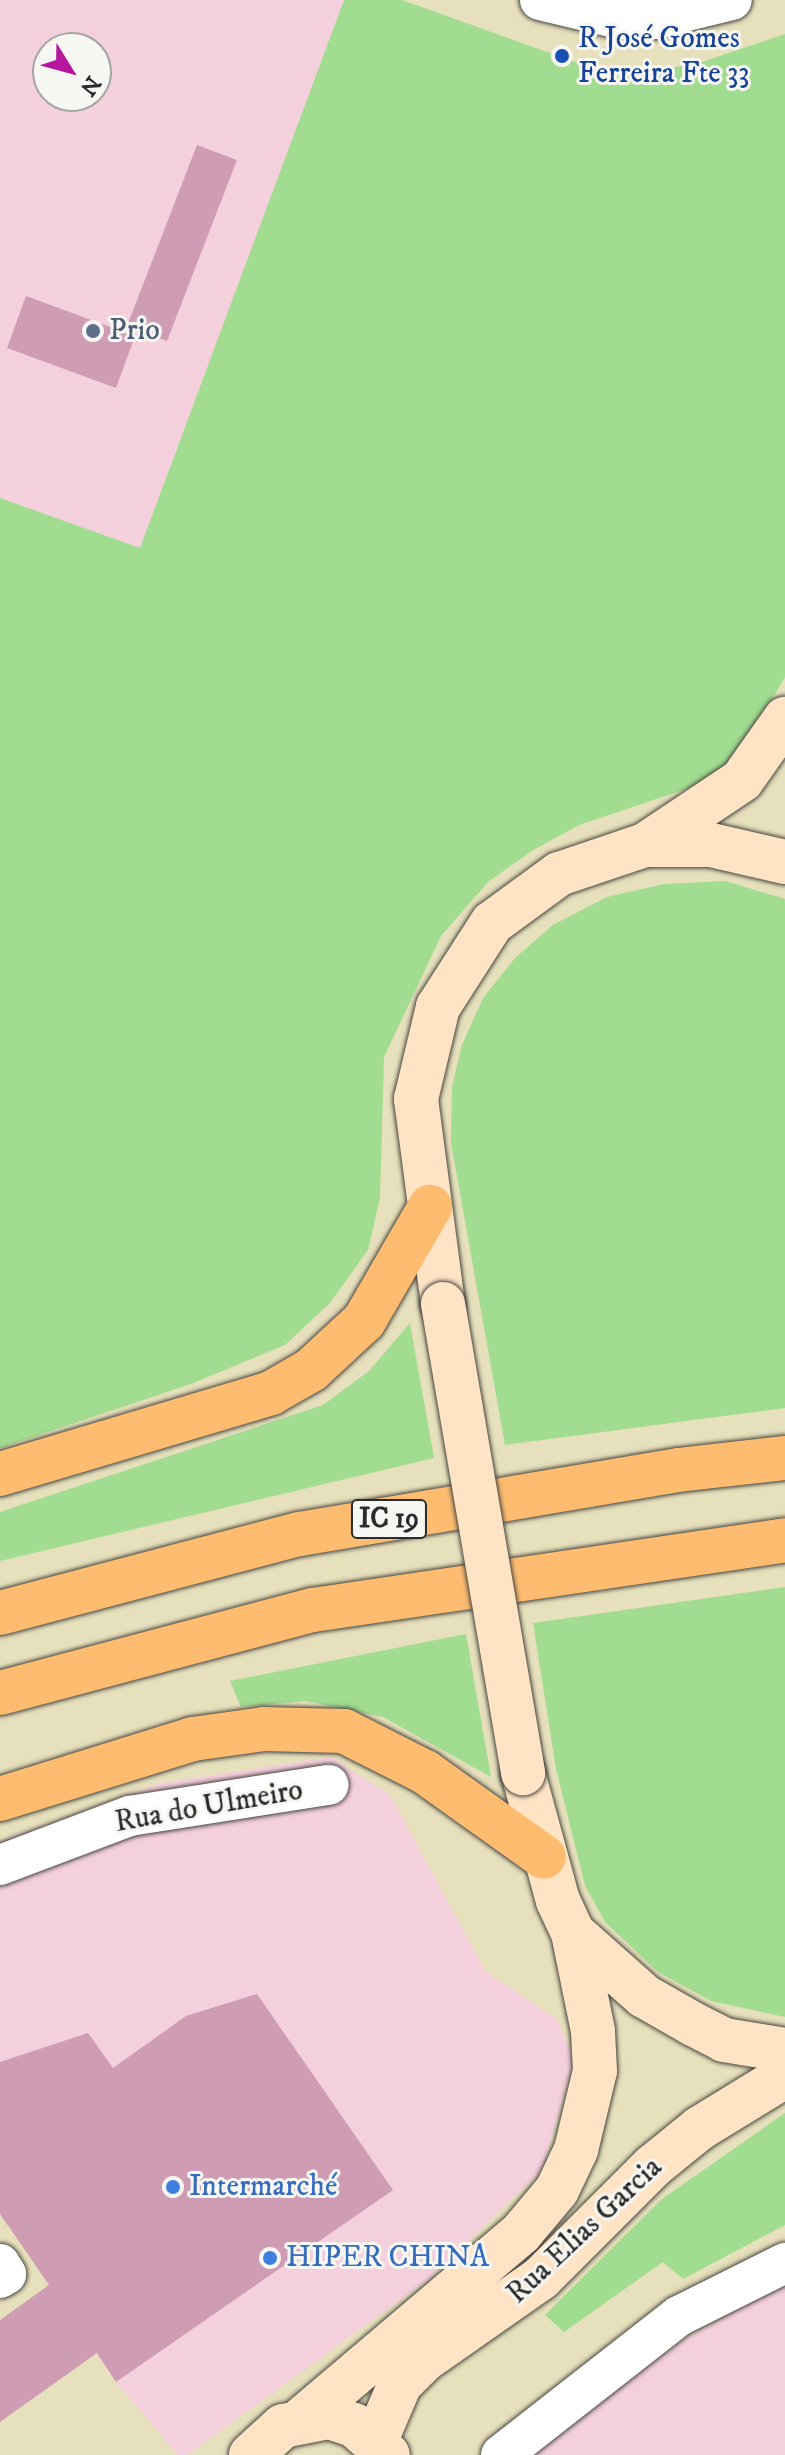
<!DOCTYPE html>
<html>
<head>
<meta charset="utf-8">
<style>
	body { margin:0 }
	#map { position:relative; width:785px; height:2455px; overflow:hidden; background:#e7e0bc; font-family:"IM FELL DW Pica",serif }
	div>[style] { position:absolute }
	.built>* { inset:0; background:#f4cfdc }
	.green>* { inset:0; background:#a1dc90 }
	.building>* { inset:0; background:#ce9db4 }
	.roads { filter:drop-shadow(0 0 2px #474641) drop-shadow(0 0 2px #474641) }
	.street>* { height:40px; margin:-20px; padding:0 20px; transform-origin:20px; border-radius:20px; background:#fff }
	.secondary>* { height:44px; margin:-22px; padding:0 22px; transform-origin:22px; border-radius:22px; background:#fee4c5 }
	.highway>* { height:44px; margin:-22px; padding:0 22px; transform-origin:22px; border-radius:22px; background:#fdbc6f }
	.bridges { filter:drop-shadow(0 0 2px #474641) drop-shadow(0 0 2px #474641) }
	.secondary-bridge>* { height:44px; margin:-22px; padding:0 22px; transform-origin:22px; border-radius:22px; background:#fee4c5 }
	.dots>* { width:22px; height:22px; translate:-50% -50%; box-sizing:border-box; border:4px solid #f6f6f2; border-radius:50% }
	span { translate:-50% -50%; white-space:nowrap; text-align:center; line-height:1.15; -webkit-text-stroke:6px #f6f6f2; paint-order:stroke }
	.shield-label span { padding:2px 6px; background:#f6f6f2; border:2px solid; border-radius:6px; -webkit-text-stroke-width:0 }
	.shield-label { font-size:28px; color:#2b2b2b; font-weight:700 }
	.transit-label { font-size:30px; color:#164399 }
	.left { translate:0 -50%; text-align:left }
	.service-label { font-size:30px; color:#4e5e75 }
	.street-label { font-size:30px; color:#2b2b2b }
	.shop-label { font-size:30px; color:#366cbe }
	.north { position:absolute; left:32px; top:32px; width:80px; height:80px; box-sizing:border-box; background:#f6f6f2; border:2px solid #a5a5a2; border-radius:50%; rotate:127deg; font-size:22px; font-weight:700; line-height:32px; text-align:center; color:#2b2b2b }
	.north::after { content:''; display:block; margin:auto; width:28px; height:36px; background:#b5179e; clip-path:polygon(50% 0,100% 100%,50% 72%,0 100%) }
</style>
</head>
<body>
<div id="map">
	<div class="built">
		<div style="clip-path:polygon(evenodd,0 0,344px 0,140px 548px,0 498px,0 0,48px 48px,96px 48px,96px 96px,48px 96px,48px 48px)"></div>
		<div style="clip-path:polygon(331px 1757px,390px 1795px,486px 1972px,557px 2019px,574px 2060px,542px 2170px,430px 2278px,187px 2455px,178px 2455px,116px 2382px,0 2214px,0 1841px,161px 1783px)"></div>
		<div style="clip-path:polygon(785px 2283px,785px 2455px,527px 2455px,683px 2340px)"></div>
	</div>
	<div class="green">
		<div style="clip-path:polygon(344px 0,402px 0,620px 78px,702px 62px,785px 34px,785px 677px,738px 758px,710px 781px,579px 825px,530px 852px,488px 882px,441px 936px,384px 1057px,380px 1198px,368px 1250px,330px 1303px,285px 1345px,191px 1384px,0 1448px,0 498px,140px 548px)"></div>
		<div style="clip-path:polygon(725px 881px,785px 899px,785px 1408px,505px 1445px,451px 1143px,452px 1086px,462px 1045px,483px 998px,515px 958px,553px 925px,607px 897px,664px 884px)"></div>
		<div style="clip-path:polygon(410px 1323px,434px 1458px,0 1561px,0 1512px,323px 1405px,369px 1371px)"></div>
		<div style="clip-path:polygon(785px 1587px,785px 2017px,711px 2001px,658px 1972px,605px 1922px,585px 1886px,556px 1769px,533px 1623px)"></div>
		<div style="clip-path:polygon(466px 1634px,491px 1777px,383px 1717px,305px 1701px,241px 1707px,230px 1681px)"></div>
		<div style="clip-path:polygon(785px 2113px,785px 2225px,683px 2279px,663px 2262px,564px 2332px,545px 2315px,662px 2199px)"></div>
	</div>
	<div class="building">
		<div style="clip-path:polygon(197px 145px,237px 160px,167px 341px,127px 326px)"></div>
		<div style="clip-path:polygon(26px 296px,135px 336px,116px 388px,7px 348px)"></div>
		<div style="clip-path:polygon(257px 1994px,393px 2190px,116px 2382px,97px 2353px,0 2422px,0 2320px,49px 2285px,0 2214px,0 2062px,88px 2033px,113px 2068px,186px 2016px)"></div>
	</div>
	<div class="roads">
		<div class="street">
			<div style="left:540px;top:0;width:82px;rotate:13.4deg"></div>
			<div style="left:620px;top:19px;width:34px"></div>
			<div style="left:654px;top:19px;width:80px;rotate:-13.7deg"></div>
			<div style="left:0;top:1865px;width:139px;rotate:-20.7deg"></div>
			<div style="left:130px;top:1816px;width:201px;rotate:-8.9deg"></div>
			<div style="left:0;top:2264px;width:12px;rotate:59deg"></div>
			<div style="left:6px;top:2274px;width:7px;rotate:146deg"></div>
			<div style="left:501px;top:2455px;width:226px;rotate:-38deg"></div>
			<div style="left:679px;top:2316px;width:119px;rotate:-26.6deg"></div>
		</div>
		<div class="secondary">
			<div style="left:645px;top:845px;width:117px;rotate:-33.8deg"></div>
			<div style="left:742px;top:780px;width:75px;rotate:-54.8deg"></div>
			<div style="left:443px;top:1304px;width:207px;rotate:-97.5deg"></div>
			<div style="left:416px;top:1099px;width:95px;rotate:-76.6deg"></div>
			<div style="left:438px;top:1007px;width:100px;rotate:-57.3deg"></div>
			<div style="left:492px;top:923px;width:83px;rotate:-36.2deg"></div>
			<div style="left:559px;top:874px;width:91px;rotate:-18.6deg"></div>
			<div style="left:645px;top:845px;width:66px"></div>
			<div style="left:711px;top:845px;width:76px;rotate:12.9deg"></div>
			<div style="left:573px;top:1933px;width:95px;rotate:41.6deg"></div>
			<div style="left:644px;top:1996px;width:56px;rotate:29.7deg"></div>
			<div style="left:693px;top:2024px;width:35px;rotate:27deg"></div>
			<div style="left:724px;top:2040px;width:62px;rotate:9.3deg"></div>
			<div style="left:303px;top:2418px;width:286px;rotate:-40.3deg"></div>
			<div style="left:521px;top:2233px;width:56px;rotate:-50.1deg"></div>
			<div style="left:557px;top:2190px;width:44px;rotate:-64.6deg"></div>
			<div style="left:576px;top:2150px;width:81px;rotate:-76.5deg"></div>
			<div style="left:595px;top:2071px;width:40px;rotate:-92.9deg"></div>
			<div style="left:593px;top:2031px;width:100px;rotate:-101.5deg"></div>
			<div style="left:573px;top:1933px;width:35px;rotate:-115deg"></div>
			<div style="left:558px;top:1901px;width:133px;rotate:-105.3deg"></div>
			<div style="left:376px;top:2440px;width:61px;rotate:-66.8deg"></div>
			<div style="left:400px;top:2384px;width:34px;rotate:-45deg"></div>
			<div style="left:424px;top:2360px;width:143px;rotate:-35deg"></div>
			<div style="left:541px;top:2278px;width:158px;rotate:-45deg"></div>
			<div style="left:653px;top:2166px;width:60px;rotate:-39deg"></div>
			<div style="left:700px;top:2128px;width:100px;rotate:-31.5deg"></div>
			<div style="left:251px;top:2455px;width:43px;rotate:-42.2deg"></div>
			<div style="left:283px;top:2426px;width:47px;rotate:-11.1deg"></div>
			<div style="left:329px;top:2417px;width:26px;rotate:18deg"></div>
			<div style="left:354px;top:2425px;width:45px;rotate:41.4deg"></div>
		</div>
		<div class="highway">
			<div style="left:0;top:1474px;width:283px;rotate:-16.6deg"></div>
			<div style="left:271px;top:1393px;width:46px;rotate:-29.9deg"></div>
			<div style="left:311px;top:1370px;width:72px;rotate:-42.8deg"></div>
			<div style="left:364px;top:1321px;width:132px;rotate:-59.9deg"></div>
			<div style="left:0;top:1613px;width:310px;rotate:-14.8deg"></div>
			<div style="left:300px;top:1534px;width:383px;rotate:-9.6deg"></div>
			<div style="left:678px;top:1470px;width:108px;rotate:-6.4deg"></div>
			<div style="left:0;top:1693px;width:324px;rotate:-14.9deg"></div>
			<div style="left:313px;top:1610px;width:477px;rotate:-8.4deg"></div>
			<div style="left:0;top:1799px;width:202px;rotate:-17.3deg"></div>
			<div style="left:193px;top:1739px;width:72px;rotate:-8deg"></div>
			<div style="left:264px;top:1729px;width:80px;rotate:1.4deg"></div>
			<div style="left:344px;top:1731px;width:91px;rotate:26.8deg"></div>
			<div style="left:425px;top:1772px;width:146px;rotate:35.5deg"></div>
		</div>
	</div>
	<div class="bridges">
		<div class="secondary-bridge">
			<div style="left:443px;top:1304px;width:476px;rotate:80.3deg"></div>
		</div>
	</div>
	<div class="dots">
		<div style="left:562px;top:56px;background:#1a4fb4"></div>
		<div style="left:93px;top:331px;background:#5c6f8a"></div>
		<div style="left:173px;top:2187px;background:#3f7fe0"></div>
		<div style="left:270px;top:2258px;background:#3f7fe0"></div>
	</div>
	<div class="shield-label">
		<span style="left:389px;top:1519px">IC 19</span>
	</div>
	<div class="transit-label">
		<span class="left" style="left:578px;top:56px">R José Gomes<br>Ferreira Fte 33</span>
	</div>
	<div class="service-label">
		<span class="left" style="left:109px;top:331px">Prio</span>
	</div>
	<div class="street-label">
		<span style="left:209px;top:1807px;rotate:-10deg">Rua do Ulmeiro</span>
		<span style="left:585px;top:2231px;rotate:-43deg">Rua Elias Garcia</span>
	</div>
	<div class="shop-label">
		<span class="left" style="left:189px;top:2187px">Intermarché</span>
		<span class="left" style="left:286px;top:2258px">HIPER CHINA</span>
	</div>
	<div class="north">N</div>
</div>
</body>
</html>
